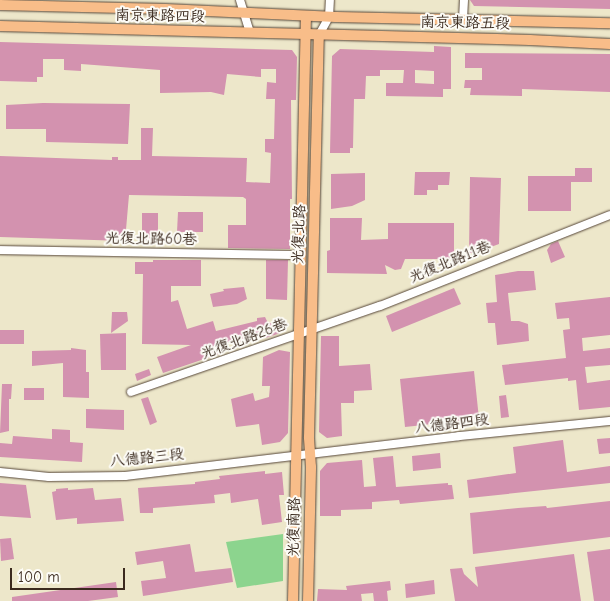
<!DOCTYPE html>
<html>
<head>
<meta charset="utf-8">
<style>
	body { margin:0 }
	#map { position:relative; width:610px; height:601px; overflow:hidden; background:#ede7ca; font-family:"Comic Neue","LXGW WenKai TC",sans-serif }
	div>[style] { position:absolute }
	.green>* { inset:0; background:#8cd48e }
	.building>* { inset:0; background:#d392af }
	.roads { filter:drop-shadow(0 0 1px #564638) drop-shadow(0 0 1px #564638) }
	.minor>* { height:8px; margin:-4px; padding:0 4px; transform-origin:4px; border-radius:4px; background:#fff }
	.major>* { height:10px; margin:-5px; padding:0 5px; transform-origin:5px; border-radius:5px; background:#f8bd89 }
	span { translate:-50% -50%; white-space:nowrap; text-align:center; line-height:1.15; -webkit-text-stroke:4px #fdfcf7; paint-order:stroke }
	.street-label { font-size:15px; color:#3b2a1e }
	.scale { position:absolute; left:10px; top:568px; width:115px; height:22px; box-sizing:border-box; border:2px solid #3b2a1e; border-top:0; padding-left:6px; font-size:15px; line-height:18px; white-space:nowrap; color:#3b2a1e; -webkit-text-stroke:4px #fdfcf7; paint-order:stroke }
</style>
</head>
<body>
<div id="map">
	<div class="green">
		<div style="clip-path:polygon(283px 534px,283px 581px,237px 588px,226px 542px)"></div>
	</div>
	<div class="building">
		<div style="clip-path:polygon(470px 0,610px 0,610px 9px,474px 6px)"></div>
		<div style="clip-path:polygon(0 42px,292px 50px,297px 57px,296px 100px,291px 100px,292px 199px,290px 199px,290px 249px,228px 248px,228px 225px,246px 225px,246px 199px,243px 197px,129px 195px,125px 241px,0 237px,0 156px,112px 160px,112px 157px,118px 157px,118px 160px,141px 160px,141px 128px,153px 128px,152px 156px,247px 158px,246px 182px,270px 183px,271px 153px,265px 152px,265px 139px,274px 139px,275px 99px,266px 99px,267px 82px,276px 83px,276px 69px,261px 69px,261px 77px,227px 74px,224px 95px,211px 92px,160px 93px,160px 70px,81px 64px,81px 71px,64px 70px,64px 59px,43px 59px,43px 77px,37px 77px,37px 82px,0 81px)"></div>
		<div style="clip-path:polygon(evenodd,434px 46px,451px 47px,451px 89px,443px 89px,443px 97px,386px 96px,386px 83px,403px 83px,404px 70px,380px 70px,380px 76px,366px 76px,365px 99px,354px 99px,353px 148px,350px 148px,350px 153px,330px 153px,332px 56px,340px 49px,434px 52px,434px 46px,415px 70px,434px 71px,434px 84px,415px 83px,415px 70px)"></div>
		<div style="clip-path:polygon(465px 53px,610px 54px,610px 92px,522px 89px,522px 96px,470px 95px,471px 88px,464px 88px,465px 80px,482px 80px,482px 68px,465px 68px)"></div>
		<div style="clip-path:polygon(43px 103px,130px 104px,128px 144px,46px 142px,46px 129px,6px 129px,6px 105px)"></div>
		<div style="clip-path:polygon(575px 168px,592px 168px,592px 182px,571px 182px,571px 211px,528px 211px,528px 176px,575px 176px)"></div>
		<div style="clip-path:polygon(415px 172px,450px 172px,449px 185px,438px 185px,438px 190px,427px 190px,427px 195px,414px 195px)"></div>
		<div style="clip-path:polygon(365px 173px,365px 200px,352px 206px,331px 209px,331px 174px)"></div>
		<div style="clip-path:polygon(470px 177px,501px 178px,499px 244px,480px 251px,480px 253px,469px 253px)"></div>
		<div style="clip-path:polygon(178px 212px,203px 212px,203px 232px,177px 232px)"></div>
		<div style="clip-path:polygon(142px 213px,158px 213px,158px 241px,142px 240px)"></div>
		<div style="clip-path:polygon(330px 218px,362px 218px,361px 240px,388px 239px,388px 223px,454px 223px,454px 259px,405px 259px,401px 269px,395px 270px,385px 265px,387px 274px,327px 273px,327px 251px,330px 250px)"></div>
		<div style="clip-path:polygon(558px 241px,565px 257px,551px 263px,547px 250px,551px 244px)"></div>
		<div style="clip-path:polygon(153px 260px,201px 260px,201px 286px,171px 286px,171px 302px,178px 300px,187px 329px,213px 321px,216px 331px,257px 321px,257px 318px,265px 317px,268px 323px,288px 323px,283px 332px,266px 338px,262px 333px,244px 337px,245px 341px,219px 343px,222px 353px,163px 373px,157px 357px,191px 345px,142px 344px,143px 274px,135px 274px,135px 262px,153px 262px)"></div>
		<div style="clip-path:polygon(266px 260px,288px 260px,287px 300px,266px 299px)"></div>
		<div style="clip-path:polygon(518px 271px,534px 271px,536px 290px,508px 293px,511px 321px,519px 321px,528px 324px,529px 341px,497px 345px,495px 323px,488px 323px,486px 303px,497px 302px,495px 275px)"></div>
		<div style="clip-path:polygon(244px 287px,247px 299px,237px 304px,213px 307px,210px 294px,224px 291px,223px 289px)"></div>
		<div style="clip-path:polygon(454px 288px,461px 304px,392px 332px,386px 316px)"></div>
		<div style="clip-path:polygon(610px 297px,610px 335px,582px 338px,583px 351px,610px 348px,610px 365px,585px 367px,587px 383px,610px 380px,610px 407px,579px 410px,576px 380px,568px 381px,568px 378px,505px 385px,502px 365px,566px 358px,563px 330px,570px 329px,569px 318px,557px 319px,555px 303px)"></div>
		<div style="clip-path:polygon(112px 312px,127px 312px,128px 321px,111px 333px)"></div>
		<div style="clip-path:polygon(0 330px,24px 330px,24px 344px,0 344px)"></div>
		<div style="clip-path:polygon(126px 333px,126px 370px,101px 370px,100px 334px)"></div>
		<div style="clip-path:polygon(321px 336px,339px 336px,339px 366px,370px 364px,372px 390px,354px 391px,354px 403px,341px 403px,342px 436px,327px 438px,319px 432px)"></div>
		<div style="clip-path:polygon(71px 348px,86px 350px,86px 372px,89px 372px,89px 398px,63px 397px,63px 363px,32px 366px,32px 351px,71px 350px)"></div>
		<div style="clip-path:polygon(279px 350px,290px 352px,288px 433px,280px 442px,262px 445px,259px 424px,236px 427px,231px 399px,253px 393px,255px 401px,269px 397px,270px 386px,262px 386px,263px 357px)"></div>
		<div style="clip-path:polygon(149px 369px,151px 375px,137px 381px,135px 374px)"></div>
		<div style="clip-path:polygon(474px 371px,479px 419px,405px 427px,400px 379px)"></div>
		<div style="clip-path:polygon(2px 384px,12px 384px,11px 399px,9px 399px,9px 431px,0 433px)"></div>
		<div style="clip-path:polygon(24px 388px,44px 388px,44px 400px,24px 400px)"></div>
		<div style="clip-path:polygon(506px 395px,509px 417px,501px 418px,499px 396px)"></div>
		<div style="clip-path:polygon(148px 397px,157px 422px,150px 425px,141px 399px)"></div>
		<div style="clip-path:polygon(86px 409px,124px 410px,124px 430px,86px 428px)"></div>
		<div style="clip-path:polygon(52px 429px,70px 430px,70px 442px,83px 443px,82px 462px,0 457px,0 443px,12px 444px,13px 436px,52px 439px)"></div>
		<div style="clip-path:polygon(610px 438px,610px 453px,599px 454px,597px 439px)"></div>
		<div style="clip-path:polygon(563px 440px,567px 472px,610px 466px,610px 483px,469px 498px,467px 480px,516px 473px,513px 447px)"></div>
		<div style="clip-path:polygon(440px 453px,441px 468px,413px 471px,412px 456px)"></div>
		<div style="clip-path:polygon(393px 456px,396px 487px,448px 483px,448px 485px,452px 485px,454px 499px,400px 504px,399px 500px,372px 502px,372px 509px,341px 510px,341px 516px,320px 516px,320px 471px,327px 463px,362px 460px,364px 487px,376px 486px,373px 458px)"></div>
		<div style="clip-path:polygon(265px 471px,265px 474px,282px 472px,284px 495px,279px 495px,282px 522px,262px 525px,258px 499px,231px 503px,230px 493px,214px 495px,215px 503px,153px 508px,153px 513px,140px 513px,138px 488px,195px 484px,195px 482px,220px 479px,219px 476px)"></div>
		<div style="clip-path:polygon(0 483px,26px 485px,31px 518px,0 516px)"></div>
		<div style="clip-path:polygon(68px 488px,68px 490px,93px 488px,95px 500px,121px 498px,124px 521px,77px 524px,77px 518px,56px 520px,52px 492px,56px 491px,56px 489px)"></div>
		<div style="clip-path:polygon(610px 501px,610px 537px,473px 554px,470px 513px,518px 508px,546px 506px,547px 508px)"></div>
		<div style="clip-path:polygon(11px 538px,14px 559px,1px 561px,0 539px)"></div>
		<div style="clip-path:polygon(190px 544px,195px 572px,231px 568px,233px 582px,143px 596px,141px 581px,166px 578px,163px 561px,137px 565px,135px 552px)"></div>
		<div style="clip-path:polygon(610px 549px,610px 601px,594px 601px,587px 552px)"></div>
		<div style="clip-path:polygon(574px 554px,581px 601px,455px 601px,450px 569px,462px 568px,464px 574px,478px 587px,475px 567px)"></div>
		<div style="clip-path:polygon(434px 580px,435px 594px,406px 598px,405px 584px)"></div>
		<div style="clip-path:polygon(390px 581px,391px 590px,387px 591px,388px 601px,374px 601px,373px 593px,361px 594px,362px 601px,317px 601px,318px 589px,347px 590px,346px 586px)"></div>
		<div style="clip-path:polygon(116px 582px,118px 597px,88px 601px,12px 601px,12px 597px)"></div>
	</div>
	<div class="roads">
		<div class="minor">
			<div style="left:240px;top:0;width:34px;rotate:73deg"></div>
			<div style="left:463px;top:19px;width:19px;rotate:-87deg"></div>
			<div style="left:319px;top:35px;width:21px;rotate:-61deg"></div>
			<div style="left:329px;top:17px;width:17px;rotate:-87deg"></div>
			<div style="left:0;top:250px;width:301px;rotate:1deg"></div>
			<div style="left:131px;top:392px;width:263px;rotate:-19.1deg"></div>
			<div style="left:380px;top:306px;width:247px;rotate:-21.6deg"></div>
			<div style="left:0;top:472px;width:49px;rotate:5.8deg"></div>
			<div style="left:49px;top:477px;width:76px;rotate:-0.8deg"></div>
			<div style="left:125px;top:476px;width:336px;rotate:-6.8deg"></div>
			<div style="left:459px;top:436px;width:152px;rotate:-5.7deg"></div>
		</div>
		<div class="major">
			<div style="left:0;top:5px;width:165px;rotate:1.4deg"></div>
			<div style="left:165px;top:9px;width:171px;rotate:2.7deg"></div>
			<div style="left:336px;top:17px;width:274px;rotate:1.3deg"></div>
			<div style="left:0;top:26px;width:530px;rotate:1.51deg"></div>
			<div style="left:530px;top:40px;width:80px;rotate:2.9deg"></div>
			<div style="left:293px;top:601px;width:585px;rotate:-88.73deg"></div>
			<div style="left:308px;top:601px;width:134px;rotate:-88.7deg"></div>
			<div style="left:311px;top:467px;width:30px;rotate:-94deg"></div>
			<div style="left:309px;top:437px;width:402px;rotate:-88.6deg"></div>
		</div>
	</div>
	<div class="street-label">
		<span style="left:160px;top:16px;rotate:1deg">南京東路四段</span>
		<span style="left:465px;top:23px;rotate:1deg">南京東路五段</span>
		<span style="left:299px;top:234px;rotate:-88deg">光復北路</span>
		<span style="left:151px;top:239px;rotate:1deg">光復北路60巷</span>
		<span style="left:450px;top:262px;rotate:-22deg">光復北路11巷</span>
		<span style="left:244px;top:339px;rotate:-20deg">光復北路26巷</span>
		<span style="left:452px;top:424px;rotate:-7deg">八德路四段</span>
		<span style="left:147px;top:458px;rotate:-6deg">八德路三段</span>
		<span style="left:294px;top:527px;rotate:-89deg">光復南路</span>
	</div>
	<div class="scale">100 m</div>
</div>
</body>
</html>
